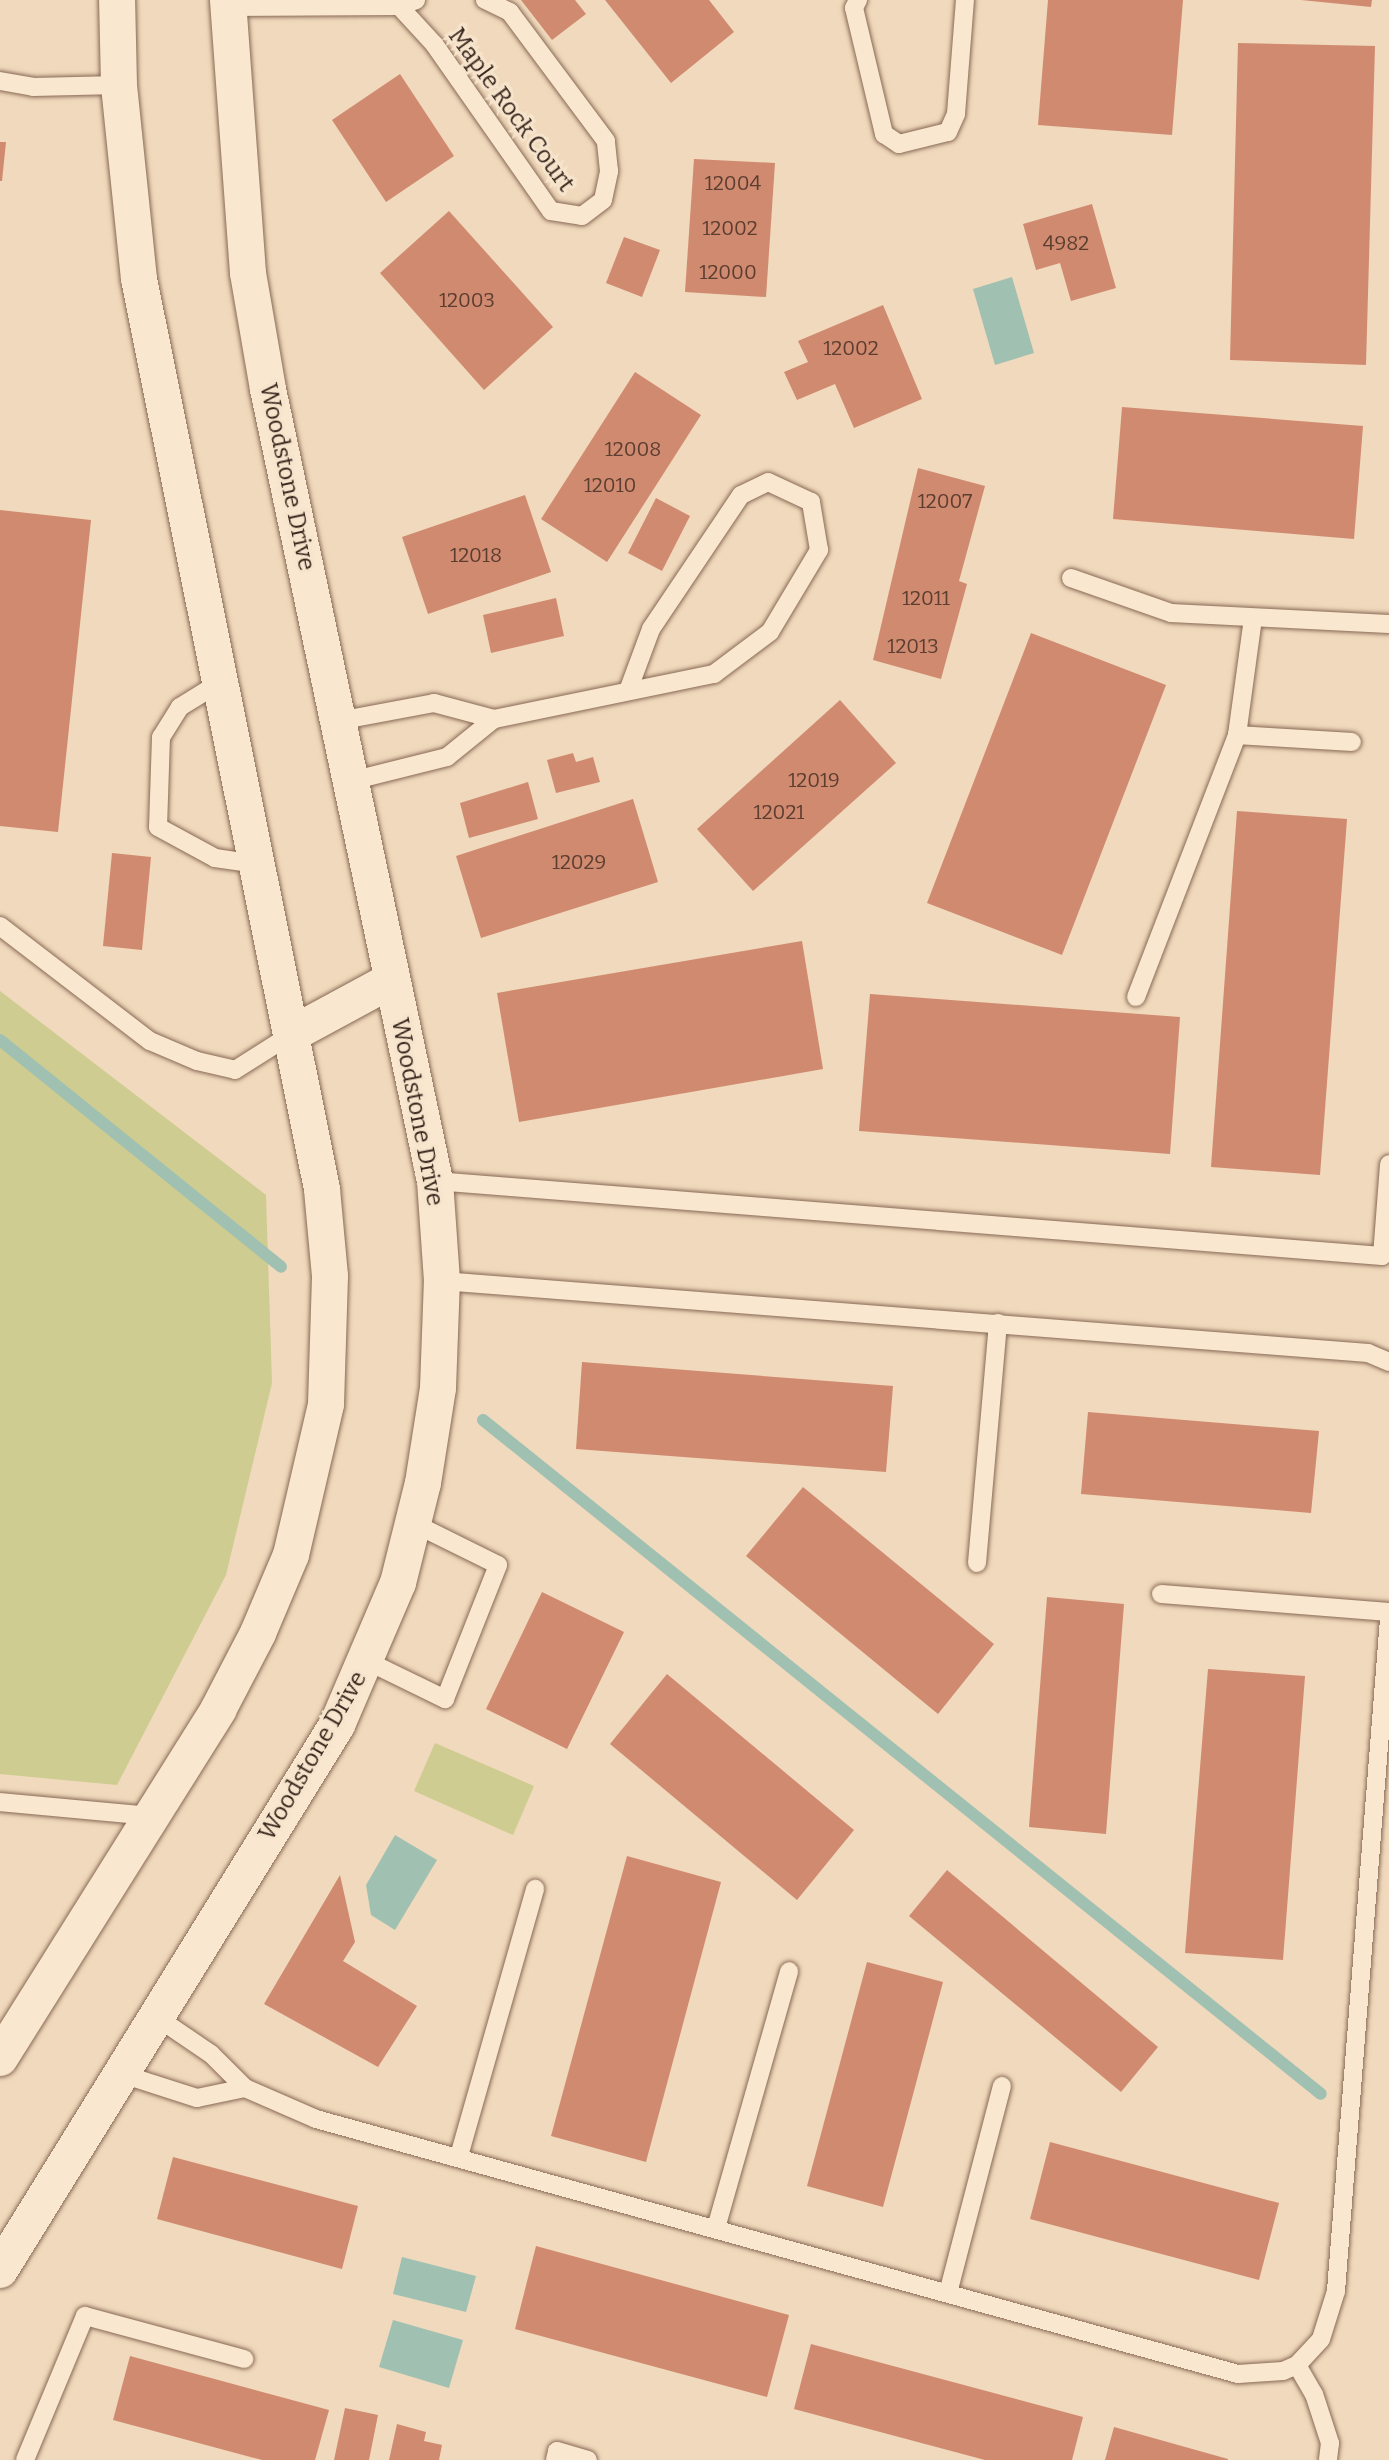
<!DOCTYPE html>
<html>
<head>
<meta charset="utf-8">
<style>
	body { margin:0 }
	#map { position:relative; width:1389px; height:2460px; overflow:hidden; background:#f0d9bc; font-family:Bitter,serif }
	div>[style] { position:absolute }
	.green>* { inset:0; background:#cecc90 }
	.water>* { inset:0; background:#a0c1b2 }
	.stream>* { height:12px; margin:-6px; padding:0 6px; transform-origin:6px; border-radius:6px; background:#a0c1b2 }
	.building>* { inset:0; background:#d08a70 }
	.roads { filter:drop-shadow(0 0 2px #886955) drop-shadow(0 0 2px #886955) }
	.lane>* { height:18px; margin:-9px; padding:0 9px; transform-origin:9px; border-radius:9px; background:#fae7cf }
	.street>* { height:36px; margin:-18px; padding:0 18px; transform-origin:18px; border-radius:18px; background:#fae7cf }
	span { translate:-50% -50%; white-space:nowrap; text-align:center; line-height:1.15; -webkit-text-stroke:6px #f7e4cc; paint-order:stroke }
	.number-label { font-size:20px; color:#5c3e30 }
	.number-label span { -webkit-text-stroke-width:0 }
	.street-label { font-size:24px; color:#36241b }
</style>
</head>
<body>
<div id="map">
	<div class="green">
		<div style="clip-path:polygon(0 991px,266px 1195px,272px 1383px,226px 1575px,117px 1785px,0 1774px)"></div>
		<div style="clip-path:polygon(435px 1743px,534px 1786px,513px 1835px,414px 1791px)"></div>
	</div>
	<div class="water">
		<div style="clip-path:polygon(1012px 277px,1034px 353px,995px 365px,973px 289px)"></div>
		<div style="clip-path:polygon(395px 1835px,437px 1860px,395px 1930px,371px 1915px,366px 1885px)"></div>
		<div style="clip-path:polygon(402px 2257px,476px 2276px,466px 2312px,393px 2294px)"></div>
		<div style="clip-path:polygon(393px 2320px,463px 2340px,449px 2388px,379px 2367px)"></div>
	</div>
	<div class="stream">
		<div style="left:0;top:1040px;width:361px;rotate:38.9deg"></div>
		<div style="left:483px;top:1420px;width:1075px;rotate:38.81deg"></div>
	</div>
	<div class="building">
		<div style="clip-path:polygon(521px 0,575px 0,586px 14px,552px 40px)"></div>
		<div style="clip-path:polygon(597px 0,709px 0,734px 32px,671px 83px,605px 0)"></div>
		<div style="clip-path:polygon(1048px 0,1183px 0,1172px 135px,1038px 125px)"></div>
		<div style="clip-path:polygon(1301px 0,1372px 0,1371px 7px)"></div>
		<div style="clip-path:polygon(1238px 43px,1375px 46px,1366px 365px,1230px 360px)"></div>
		<div style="clip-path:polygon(400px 74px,454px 156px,386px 202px,332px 120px)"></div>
		<div style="clip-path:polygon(0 142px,6px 142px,2px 181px,0 181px)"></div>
		<div style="clip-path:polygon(694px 159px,775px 163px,766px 297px,685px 292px)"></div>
		<div style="clip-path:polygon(1092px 204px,1116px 288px,1071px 301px,1060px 263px,1036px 270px,1023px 224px)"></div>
		<div style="clip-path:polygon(449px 211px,553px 327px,484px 390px,380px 273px)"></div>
		<div style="clip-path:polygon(624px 237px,660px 250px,642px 297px,606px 283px)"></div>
		<div style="clip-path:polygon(883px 305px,922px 399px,854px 428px,835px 384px,797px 400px,784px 372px,808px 362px,798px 341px)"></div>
		<div style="clip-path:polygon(635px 372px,701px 415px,607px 562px,541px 519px)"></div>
		<div style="clip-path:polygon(1122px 407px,1363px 426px,1354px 539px,1113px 519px)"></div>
		<div style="clip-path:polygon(918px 468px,985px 486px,959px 581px,967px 584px,941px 679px,873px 660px)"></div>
		<div style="clip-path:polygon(525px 495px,551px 572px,428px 614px,402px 537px)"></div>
		<div style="clip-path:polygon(656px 498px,690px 516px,662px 571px,628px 553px)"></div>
		<div style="clip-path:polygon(0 510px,91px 520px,58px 832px,0 826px)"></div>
		<div style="clip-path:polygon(556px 598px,564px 636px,491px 653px,483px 615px)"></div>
		<div style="clip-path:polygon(1031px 633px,1166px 685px,1062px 955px,927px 903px)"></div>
		<div style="clip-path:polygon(840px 700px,896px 763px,753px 891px,697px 829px)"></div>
		<div style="clip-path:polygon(573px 753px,576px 762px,593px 757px,600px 782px,556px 793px,547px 760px)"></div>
		<div style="clip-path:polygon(528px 782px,538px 819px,469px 838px,460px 803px)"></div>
		<div style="clip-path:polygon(633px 799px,658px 882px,481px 938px,456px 856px)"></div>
		<div style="clip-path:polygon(1237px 811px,1347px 819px,1320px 1175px,1211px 1167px)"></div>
		<div style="clip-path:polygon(112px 853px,151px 857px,142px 950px,103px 946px)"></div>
		<div style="clip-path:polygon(802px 941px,823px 1069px,519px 1122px,497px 993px)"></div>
		<div style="clip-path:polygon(870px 994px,1180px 1017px,1170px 1154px,859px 1131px)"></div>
		<div style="clip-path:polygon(582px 1362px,893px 1386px,886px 1472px,576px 1449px)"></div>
		<div style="clip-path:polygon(1088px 1412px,1319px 1431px,1311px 1513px,1081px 1494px)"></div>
		<div style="clip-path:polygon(803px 1487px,994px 1644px,938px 1714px,746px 1556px)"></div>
		<div style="clip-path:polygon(542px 1592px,624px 1632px,567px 1749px,486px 1709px)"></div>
		<div style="clip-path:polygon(1047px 1597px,1124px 1604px,1106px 1834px,1029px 1827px)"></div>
		<div style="clip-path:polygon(1208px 1669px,1305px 1676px,1283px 1960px,1185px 1953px)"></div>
		<div style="clip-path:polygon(667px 1674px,854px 1830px,797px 1900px,610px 1744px)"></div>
		<div style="clip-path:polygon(627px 1856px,721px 1882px,646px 2162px,551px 2136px)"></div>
		<div style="clip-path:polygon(947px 1870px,1158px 2047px,1121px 2092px,909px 1916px)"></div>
		<div style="clip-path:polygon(340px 1875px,355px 1942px,343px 1961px,417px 2006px,378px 2067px,264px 2004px)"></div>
		<div style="clip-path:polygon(867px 1962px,943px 1982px,883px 2207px,807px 2186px)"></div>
		<div style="clip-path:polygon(1050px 2142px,1279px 2203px,1259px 2280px,1030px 2219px)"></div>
		<div style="clip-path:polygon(173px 2157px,358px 2206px,342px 2269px,157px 2219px)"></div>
		<div style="clip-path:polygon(536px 2246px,789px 2315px,767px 2397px,515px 2329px)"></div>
		<div style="clip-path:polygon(811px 2344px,1083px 2417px,1072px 2460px,985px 2460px,794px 2409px)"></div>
		<div style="clip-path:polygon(130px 2356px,329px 2410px,315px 2460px,262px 2460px,113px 2420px)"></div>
		<div style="clip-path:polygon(345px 2408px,378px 2415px,369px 2460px,334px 2460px)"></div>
		<div style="clip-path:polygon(397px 2424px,426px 2432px,424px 2441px,442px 2445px,439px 2460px,389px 2460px)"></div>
		<div style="clip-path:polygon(1114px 2427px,1228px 2459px,1228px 2460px,1105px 2460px)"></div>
	</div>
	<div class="roads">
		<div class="lane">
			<div style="left:858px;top:0;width:9px;rotate:117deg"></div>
			<div style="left:854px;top:8px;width:130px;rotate:76.6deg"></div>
			<div style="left:884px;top:134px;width:18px;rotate:34deg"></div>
			<div style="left:899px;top:144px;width:50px;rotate:-13.8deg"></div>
			<div style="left:948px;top:132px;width:20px;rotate:-66deg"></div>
			<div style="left:956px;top:114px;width:114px;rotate:-85.5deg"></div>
			<div style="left:399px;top:6px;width:52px;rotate:47.4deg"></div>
			<div style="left:434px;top:44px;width:204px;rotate:55deg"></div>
			<div style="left:551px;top:211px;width:31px;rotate:9deg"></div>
			<div style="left:582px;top:216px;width:26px;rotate:-37deg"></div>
			<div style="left:603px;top:200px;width:30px;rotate:-78deg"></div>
			<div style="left:609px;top:171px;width:30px;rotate:-96deg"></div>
			<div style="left:606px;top:141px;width:161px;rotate:-126.7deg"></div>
			<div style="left:510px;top:12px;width:28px;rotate:-154deg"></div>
			<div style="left:228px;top:7px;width:171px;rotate:-0.3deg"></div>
			<div style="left:399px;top:6px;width:18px;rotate:-19deg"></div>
			<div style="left:0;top:81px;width:34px;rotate:10deg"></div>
			<div style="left:33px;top:87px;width:86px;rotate:-1.3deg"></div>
			<div style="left:1071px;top:578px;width:106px;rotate:19.3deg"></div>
			<div style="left:1171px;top:613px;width:218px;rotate:2.9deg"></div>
			<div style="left:219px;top:683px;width:46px;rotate:148.4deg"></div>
			<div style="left:180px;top:707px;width:36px;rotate:122deg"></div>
			<div style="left:161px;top:737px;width:90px;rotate:91.9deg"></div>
			<div style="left:158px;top:827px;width:65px;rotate:28.5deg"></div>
			<div style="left:215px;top:858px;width:41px;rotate:8.3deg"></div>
			<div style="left:338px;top:721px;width:98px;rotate:-10.6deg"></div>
			<div style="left:434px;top:703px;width:62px;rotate:14.9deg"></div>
			<div style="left:1237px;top:735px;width:115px;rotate:3.5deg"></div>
			<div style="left:351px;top:781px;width:99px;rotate:-14deg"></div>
			<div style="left:447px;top:757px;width:60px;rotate:-39deg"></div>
			<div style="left:494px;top:719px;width:225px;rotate:-11.6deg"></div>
			<div style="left:714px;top:674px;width:70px;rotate:-36.9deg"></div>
			<div style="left:770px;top:632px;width:96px;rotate:-59.1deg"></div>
			<div style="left:819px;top:550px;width:49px;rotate:-99.5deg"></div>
			<div style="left:811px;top:502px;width:47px;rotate:-155.1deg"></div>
			<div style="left:768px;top:482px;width:30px;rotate:154deg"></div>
			<div style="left:741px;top:495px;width:161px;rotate:123.9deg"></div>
			<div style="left:651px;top:629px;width:63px;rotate:110.4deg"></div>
			<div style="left:0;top:926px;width:189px;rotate:37.5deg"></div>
			<div style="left:150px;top:1041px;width:51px;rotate:23.1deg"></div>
			<div style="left:197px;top:1061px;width:39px;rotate:13deg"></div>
			<div style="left:235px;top:1070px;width:67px;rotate:-32.3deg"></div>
			<div style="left:1136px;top:997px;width:281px;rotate:-68.9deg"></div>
			<div style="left:1237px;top:735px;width:118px;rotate:-82.2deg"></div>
			<div style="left:435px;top:1181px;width:950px;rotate:4.53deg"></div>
			<div style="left:1382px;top:1256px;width:92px;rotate:-85.6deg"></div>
			<div style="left:442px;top:1281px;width:929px;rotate:4.45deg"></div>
			<div style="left:1368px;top:1353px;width:23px;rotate:23deg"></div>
			<div style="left:977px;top:1563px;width:241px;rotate:-85deg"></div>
			<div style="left:1161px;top:1594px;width:229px;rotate:4.5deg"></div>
			<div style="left:367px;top:1661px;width:87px;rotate:26deg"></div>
			<div style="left:445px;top:1699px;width:144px;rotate:-68.4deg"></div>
			<div style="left:498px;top:1565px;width:95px;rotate:-153.7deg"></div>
			<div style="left:0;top:1802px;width:153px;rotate:5.3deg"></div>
			<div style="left:155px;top:2016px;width:68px;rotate:34.2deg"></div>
			<div style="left:211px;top:2054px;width:48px;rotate:45deg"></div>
			<div style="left:245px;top:2088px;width:77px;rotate:23.6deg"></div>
			<div style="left:316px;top:2119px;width:957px;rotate:15.46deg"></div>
			<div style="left:1238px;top:2374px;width:45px;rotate:-3.8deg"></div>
			<div style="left:1283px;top:2371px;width:15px;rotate:-23deg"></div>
			<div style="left:1297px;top:2365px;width:35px;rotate:-47deg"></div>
			<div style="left:1321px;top:2339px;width:50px;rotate:-72.6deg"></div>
			<div style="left:1336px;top:2291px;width:674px;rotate:-85.49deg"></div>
			<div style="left:119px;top:2073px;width:82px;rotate:17.8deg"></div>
			<div style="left:197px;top:2098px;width:49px;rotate:-11.8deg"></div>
			<div style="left:459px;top:2156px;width:278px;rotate:-74.1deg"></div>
			<div style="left:716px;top:2228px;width:267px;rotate:-74.1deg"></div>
			<div style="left:948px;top:2293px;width:214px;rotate:-75.4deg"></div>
			<div style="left:1297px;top:2365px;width:34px;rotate:60deg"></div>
			<div style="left:1314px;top:2394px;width:52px;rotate:71.9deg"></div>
			<div style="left:1330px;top:2443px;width:17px;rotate:97deg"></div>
			<div style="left:25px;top:2460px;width:156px;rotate:-67.4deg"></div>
			<div style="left:85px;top:2316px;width:165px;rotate:15.1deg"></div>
			<div style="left:555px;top:2460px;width:9px;rotate:-77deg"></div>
			<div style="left:557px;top:2451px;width:32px;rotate:16deg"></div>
		</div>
		<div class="street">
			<div style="left:292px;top:1034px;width:114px;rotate:-28.4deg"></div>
			<div style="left:0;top:2058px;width:411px;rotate:-57.9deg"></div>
			<div style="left:218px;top:1710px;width:87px;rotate:-62.5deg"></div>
			<div style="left:258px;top:1633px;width:85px;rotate:-67.1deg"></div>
			<div style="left:291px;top:1555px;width:155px;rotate:-76.9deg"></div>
			<div style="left:326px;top:1404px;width:128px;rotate:-88.2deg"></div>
			<div style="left:330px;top:1276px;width:87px;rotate:-95.3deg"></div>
			<div style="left:322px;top:1189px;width:928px;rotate:-101.37deg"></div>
			<div style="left:139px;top:279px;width:195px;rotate:-95.9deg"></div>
			<div style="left:119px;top:85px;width:85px;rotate:-91.3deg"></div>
			<div style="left:0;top:2270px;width:641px;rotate:-58.27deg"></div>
			<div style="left:337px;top:1725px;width:155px;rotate:-66.8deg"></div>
			<div style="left:398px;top:1583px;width:103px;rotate:-76deg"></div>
			<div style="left:423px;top:1483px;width:96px;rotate:-81deg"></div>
			<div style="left:438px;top:1388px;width:107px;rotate:-87.9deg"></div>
			<div style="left:442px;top:1281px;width:100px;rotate:-94deg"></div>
			<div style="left:435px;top:1181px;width:809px;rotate:-101.91deg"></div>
			<div style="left:268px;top:389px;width:118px;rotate:-99.8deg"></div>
			<div style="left:248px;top:273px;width:274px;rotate:-94.2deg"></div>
		</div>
	</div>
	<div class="number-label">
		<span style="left:733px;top:183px">12004</span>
		<span style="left:730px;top:228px">12002</span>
		<span style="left:1066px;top:243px">4982</span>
		<span style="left:728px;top:272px">12000</span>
		<span style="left:467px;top:300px">12003</span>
		<span style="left:851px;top:348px">12002</span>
		<span style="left:633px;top:449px">12008</span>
		<span style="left:610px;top:485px">12010</span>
		<span style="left:945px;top:501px">12007</span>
		<span style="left:476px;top:555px">12018</span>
		<span style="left:926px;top:598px">12011</span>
		<span style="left:913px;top:646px">12013</span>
		<span style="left:814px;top:780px">12019</span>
		<span style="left:779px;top:812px">12021</span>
		<span style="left:579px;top:862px">12029</span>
	</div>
	<div class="street-label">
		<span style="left:511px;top:110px;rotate:54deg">Maple Rock Court</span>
		<span style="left:287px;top:477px;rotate:78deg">Woodstone Drive</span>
		<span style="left:417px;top:1112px;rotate:79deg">Woodstone Drive</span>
		<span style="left:313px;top:1756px;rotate:-60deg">Woodstone Drive</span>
	</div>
</div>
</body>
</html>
